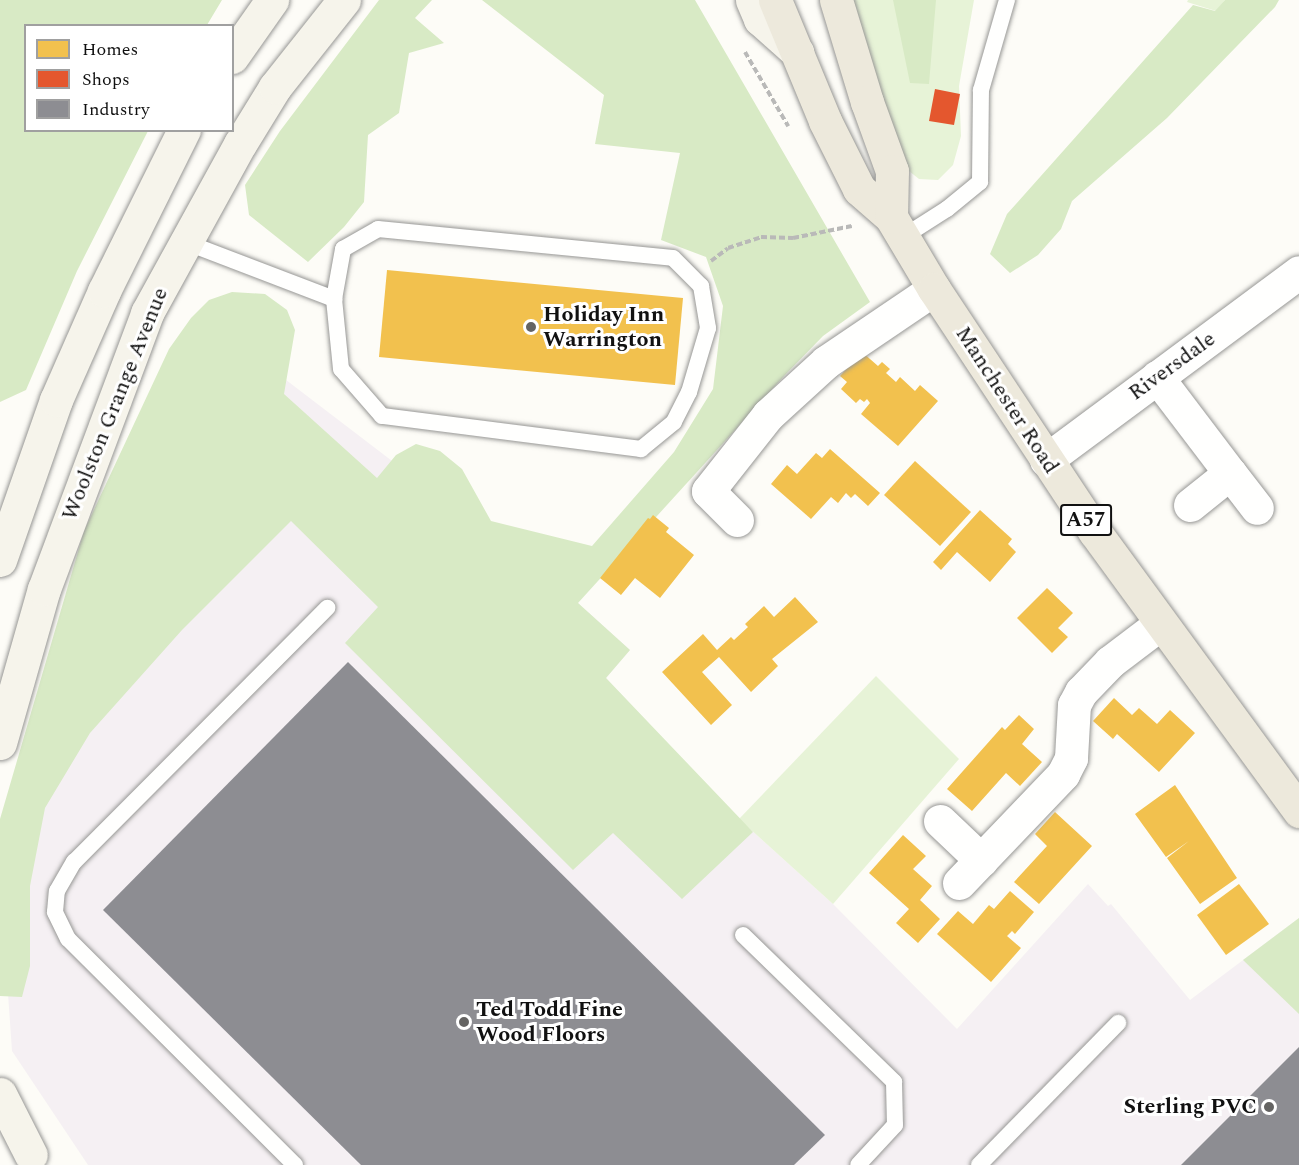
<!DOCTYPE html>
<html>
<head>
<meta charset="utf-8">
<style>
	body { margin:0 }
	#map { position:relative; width:1299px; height:1165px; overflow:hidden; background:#fdfcf7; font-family:Spectral,serif }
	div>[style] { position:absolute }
	.industrial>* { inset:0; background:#f5f0f3 }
	.green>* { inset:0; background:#e7f3d7 }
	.forest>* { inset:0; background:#d8eac5 }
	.homes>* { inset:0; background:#f2c14e }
	.shops>* { inset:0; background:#e4572e }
	.industry>* { inset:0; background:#8d8d92 }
	.path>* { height:4px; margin-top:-2px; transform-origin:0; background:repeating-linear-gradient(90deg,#b9b9b8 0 6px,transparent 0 9px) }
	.roads { filter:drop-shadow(0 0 2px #979795) drop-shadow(0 0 2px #979795) }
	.service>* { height:16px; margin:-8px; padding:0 8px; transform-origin:8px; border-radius:8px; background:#fffffe }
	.minor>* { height:33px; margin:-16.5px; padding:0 16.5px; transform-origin:16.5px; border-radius:16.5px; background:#fffffe }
	.secondary>* { height:33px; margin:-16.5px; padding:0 16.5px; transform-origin:16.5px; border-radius:16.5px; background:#f6f4eb }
	.primary>* { height:33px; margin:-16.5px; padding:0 16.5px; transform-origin:16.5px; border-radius:16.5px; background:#ede9dc }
	.dots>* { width:16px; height:16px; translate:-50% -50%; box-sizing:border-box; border:3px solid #fff; border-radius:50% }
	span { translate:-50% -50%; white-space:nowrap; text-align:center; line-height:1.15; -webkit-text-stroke:6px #fff; paint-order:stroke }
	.shield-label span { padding:2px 4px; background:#fff; border:2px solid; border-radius:4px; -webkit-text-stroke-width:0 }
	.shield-label { font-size:21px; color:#111; font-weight:700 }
	.poi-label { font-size:22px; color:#111; font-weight:700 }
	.left { translate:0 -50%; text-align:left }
	.right { translate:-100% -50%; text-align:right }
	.street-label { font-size:22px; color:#111 }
	.legend { position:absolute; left:24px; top:24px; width:210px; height:108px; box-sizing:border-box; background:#fff; border:2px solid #a0a0a0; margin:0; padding:8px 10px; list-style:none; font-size:18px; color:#111 }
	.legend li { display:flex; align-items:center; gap:12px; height:30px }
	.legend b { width:30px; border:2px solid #a0a0a0 }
</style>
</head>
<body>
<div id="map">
	<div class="industrial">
		<div style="clip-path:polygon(222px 331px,578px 603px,630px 650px,606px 678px,739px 819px,833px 904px,957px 1029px,1088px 884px,1108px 906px,1111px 904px,1190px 1000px,1299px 918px,1299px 1165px,88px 1165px,12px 1051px,1px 893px)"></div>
	</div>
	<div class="green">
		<div style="clip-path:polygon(853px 0,974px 0,959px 86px,961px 136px,953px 165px,938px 180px,919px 179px,909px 171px,895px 147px)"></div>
		<div style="clip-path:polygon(1188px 0,1225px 0,1216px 11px,1187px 2px)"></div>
		<div style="clip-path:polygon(876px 676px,959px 759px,833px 904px,739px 819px)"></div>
	</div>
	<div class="forest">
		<div style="clip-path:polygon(0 0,222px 0,207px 25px,26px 26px,26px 130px,148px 131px,77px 271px,26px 390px,0 402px)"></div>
		<div style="clip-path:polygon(379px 0,432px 0,415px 18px,444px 43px,409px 53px,399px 113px,368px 135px,364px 202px,344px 227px,308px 262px,249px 215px,245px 185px,280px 131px)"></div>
		<div style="clip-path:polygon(482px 0,695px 0,870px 302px,823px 336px,785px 375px,578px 603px,630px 650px,606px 678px,753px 832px,682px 899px,613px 833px,573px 870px,345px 643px,378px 607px,291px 521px,182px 630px,90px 733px,45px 808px,30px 886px,30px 966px,22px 997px,0 996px,0 819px,84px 531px,169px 349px,191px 318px,209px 300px,232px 292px,265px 294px,287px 310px,295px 330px,284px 394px,377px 478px,396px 455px,416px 444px,440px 451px,462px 469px,491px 521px,592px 546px,674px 452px,713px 389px,723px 306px,706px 257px,661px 240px,680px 153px,595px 144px,604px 95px)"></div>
		<div style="clip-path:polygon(893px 0,936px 0,929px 84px,910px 83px)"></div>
		<div style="clip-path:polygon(1225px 0,1279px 0,1275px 7px,1167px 118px,1072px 201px,1061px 229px,1038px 255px,1010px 273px,990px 254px,1007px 214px,1193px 5px,1215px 11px)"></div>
		<div style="clip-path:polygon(1299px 918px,1299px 1014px,1243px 960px)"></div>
	</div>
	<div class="homes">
		<div style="clip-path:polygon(387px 270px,683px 298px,675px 385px,379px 357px)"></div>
		<div style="clip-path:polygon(862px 352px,878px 366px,882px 362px,890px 369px,886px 373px,896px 382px,900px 377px,915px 391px,920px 385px,938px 401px,898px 446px,861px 414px,870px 403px,867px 399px,864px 402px,860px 399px,856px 403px,841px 389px,847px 382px,840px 376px)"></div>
		<div style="clip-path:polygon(830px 449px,880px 493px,868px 506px,855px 494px,851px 498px,846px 493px,838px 503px,831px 497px,811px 519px,771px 484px,787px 465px,797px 474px,816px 453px,822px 458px)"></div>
		<div style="clip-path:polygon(915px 461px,971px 512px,940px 546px,884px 495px)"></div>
		<div style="clip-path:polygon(980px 510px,1012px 539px,1008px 544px,1016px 552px,990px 582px,957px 552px,941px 570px,933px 562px)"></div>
		<div style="clip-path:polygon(653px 515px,669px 528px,666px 532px,694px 555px,660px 598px,635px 578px,621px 595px,600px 578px,648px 518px,650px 519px)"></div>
		<div style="clip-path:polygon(1047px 588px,1073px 613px,1058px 628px,1068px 637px,1052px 653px,1017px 618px)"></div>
		<div style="clip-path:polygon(795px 597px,818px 622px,772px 659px,778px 666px,751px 692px,719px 657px,702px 672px,732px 705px,711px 725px,662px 672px,703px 634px,717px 650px,731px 637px,734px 640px,748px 627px,745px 624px,764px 606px,774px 617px)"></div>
		<div style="clip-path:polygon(1114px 698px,1132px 715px,1139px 708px,1157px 724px,1170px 710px,1195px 733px,1159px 772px,1117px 734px,1113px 739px,1093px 721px)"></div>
		<div style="clip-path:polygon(1019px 715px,1034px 729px,1022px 744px,1042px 762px,1020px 786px,1006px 773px,972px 811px,947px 789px,1002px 727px,1005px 730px)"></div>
		<div style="clip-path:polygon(1175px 785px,1237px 878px,1200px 904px,1167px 858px,1189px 841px,1166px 857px,1135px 814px)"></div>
		<div style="clip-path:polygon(1055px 812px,1092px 846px,1039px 904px,1014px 882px,1047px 846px,1035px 834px)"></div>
		<div style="clip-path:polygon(903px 835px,926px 856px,913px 869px,932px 886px,920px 900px,940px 919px,918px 943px,896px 923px,909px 909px,869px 873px)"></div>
		<div style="clip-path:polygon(1239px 884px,1269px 924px,1226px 955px,1197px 915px)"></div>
		<div style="clip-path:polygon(1010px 891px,1034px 912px,1015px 934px,1012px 931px,1007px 936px,1021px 948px,991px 982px,937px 934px,958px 911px,973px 924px,989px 905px,994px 909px)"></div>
	</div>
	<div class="shops">
		<div style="clip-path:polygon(935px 89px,960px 94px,954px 125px,929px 121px)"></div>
	</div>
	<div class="industry">
		<div style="clip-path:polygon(348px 662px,825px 1135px,794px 1165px,361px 1165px,103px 910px)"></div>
		<div style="clip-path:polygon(1299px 1047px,1299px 1165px,1181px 1165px)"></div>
	</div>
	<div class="path">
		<div style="left:745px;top:52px;width:86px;rotate:59.8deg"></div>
		<div style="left:711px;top:261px;width:21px;rotate:-37deg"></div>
		<div style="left:728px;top:248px;width:35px;rotate:-18deg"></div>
		<div style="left:761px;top:237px;width:32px;rotate:2deg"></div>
		<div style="left:793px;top:238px;width:60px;rotate:-11.5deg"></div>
	</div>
	<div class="roads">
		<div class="service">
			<div style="left:378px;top:229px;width:296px;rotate:5.6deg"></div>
			<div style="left:673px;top:258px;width:40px;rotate:45deg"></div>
			<div style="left:701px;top:286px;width:43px;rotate:80.5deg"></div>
			<div style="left:708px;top:328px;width:67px;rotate:106.5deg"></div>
			<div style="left:689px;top:392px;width:34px;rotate:117deg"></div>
			<div style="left:674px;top:422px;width:43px;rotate:140.7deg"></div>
			<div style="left:641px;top:449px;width:261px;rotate:-172.7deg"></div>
			<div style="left:382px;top:416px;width:62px;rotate:-131.1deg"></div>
			<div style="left:341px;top:369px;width:70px;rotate:-95.7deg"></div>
			<div style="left:334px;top:299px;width:51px;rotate:-79.8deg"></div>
			<div style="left:343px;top:249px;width:40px;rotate:-29.7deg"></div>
			<div style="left:903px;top:237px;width:52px;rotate:-32.5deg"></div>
			<div style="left:947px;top:209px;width:43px;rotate:-39.3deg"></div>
			<div style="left:980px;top:182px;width:92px;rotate:-89.4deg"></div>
			<div style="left:981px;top:90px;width:94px;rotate:-73.9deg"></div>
			<div style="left:185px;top:242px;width:160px;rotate:20.9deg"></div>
			<div style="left:743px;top:935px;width:211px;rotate:44.2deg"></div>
			<div style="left:894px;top:1082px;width:43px;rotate:88.7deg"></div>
			<div style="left:895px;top:1125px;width:54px;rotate:132.8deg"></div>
			<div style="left:295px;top:1165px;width:320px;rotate:-135.1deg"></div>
			<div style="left:68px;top:939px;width:30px;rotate:-116deg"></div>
			<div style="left:55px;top:912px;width:21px;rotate:-85deg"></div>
			<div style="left:57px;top:891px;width:34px;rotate:-60deg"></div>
			<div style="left:74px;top:862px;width:359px;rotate:-45.1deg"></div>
			<div style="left:979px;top:1165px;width:199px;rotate:-45.6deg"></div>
		</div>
		<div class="minor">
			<div style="left:1157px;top:377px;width:121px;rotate:52.8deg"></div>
			<div style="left:1046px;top:460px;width:315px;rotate:-36.6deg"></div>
			<div style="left:1190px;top:505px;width:51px;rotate:-38.7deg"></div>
			<div style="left:1230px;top:473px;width:44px;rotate:52.4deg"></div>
			<div style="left:737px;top:520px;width:41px;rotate:-135deg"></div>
			<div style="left:708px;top:491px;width:97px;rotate:-51.7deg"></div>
			<div style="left:768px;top:415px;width:79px;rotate:-42.4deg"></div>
			<div style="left:826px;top:362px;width:130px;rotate:-34.1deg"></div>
			<div style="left:940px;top:821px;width:57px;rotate:43.6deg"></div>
			<div style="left:959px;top:883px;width:151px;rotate:-46.3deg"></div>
			<div style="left:1063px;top:774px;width:18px;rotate:-63deg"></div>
			<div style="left:1071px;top:758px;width:53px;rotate:-86.8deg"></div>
			<div style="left:1074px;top:705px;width:15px;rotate:-62deg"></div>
			<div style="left:1081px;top:692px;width:42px;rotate:-46deg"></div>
			<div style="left:1110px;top:662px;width:63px;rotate:-37.2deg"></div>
		</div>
		<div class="secondary">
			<div style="left:752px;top:0;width:21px;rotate:67deg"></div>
			<div style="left:760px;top:19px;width:50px;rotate:41.7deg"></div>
			<div style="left:232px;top:57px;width:70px;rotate:-54.9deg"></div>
			<div style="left:0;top:560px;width:170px;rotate:-70.7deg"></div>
			<div style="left:56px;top:400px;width:119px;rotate:-66.2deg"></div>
			<div style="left:104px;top:291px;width:180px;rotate:-63.6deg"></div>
			<div style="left:0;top:743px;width:160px;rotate:-74.1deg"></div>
			<div style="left:44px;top:589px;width:295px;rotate:-69.5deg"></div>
			<div style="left:147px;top:313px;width:193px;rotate:-61.2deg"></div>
			<div style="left:240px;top:144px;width:67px;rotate:-58.4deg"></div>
			<div style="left:275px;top:87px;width:111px;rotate:-51.6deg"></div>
			<div style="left:0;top:1094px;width:68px;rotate:63.1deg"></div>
		</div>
		<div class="primary">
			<div style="left:775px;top:0;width:131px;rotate:67.5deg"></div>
			<div style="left:825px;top:121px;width:76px;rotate:63.4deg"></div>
			<div style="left:859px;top:189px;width:43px;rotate:41.2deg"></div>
			<div style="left:891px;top:217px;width:84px;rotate:59.2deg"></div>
			<div style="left:934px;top:289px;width:291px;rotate:56.5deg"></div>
			<div style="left:1095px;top:532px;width:346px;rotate:53.8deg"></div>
			<div style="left:836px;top:0;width:107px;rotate:73.1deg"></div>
			<div style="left:867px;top:102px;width:73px;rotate:70.1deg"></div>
			<div style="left:892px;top:171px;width:46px;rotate:91.2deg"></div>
		</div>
	</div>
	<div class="dots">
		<div style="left:531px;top:327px;background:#646362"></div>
		<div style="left:464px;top:1022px;background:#646362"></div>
		<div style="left:1269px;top:1107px;background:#646362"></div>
	</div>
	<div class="shield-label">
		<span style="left:1086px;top:520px">A57</span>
	</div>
	<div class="poi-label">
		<span class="left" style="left:543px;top:327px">Holiday Inn<br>Warrington</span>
		<span class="left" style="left:476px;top:1022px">Ted Todd Fine<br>Wood Floors</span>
		<span class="right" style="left:1257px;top:1107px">Sterling PVC</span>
	</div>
	<div class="street-label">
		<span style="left:1172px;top:366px;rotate:-36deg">Riversdale</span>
		<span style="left:1007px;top:400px;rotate:57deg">Manchester Road</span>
		<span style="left:115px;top:404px;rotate:-68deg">Woolston Grange Avenue</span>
	</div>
	<ul class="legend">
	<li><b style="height:16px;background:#f2c14e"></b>Homes</li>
	<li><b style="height:16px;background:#e4572e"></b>Shops</li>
	<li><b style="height:16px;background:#8d8d92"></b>Industry</li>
	</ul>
</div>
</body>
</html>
